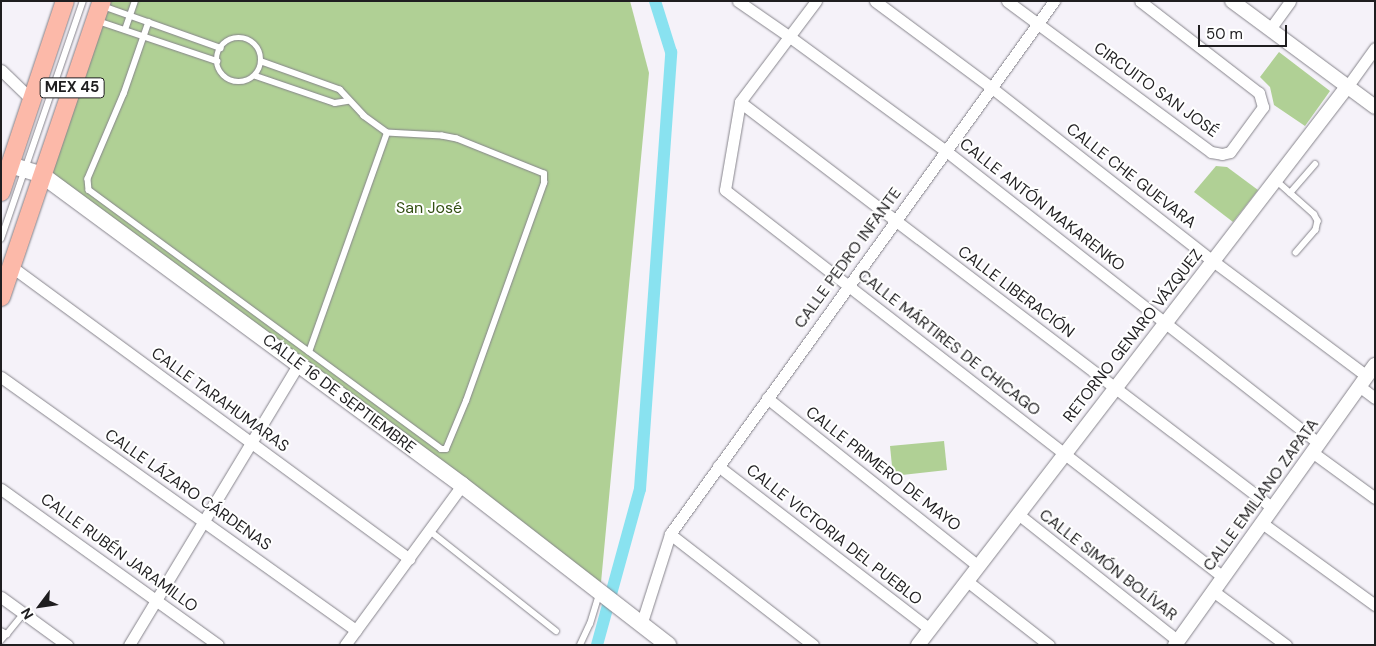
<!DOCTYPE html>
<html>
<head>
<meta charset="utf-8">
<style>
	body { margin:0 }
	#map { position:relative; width:1376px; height:646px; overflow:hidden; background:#f5f2f9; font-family:"DM Sans",sans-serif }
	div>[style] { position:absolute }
	.green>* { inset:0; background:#b0d095 }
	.canal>* { height:12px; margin:-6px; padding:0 6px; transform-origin:6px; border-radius:6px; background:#89e2f0 }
	.roads { filter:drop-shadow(0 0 1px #86848b) drop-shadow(0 0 1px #86848b) }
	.service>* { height:5.5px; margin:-2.75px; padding:0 2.75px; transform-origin:2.75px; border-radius:2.75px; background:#fff }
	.service>.ring { margin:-2.75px; padding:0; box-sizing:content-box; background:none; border:5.5px solid #fff; border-radius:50% }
	.minor>* { height:11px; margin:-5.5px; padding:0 5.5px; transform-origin:5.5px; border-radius:5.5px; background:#fff }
	.tertiary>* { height:14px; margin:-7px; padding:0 7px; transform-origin:7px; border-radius:7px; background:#fff }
	.secondary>* { height:16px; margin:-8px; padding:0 8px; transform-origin:8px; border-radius:8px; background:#fff }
	.primary>* { height:18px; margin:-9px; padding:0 9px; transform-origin:9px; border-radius:9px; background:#fcb9a9 }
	span { translate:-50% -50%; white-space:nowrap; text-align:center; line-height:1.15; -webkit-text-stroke:4px #fff; paint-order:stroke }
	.shield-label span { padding:1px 4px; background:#fff; border:1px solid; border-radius:4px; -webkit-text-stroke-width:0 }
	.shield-label { font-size:15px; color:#1f1e20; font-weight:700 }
	.street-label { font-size:16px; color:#1f1e20 }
	.park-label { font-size:16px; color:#335013 }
	.frame { position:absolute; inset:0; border:2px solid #1f1e20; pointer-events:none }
	.north { position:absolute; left:15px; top:581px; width:50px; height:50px; -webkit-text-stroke:4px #fff; paint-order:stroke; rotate:239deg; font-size:14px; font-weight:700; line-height:20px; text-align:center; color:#1f1e20 }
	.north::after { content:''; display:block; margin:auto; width:18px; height:22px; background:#1f1e20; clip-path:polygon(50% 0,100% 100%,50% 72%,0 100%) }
	.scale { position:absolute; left:1198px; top:25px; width:89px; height:22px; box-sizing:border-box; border:2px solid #1f1e20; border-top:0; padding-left:6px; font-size:15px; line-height:18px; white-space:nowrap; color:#1f1e20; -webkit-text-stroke:4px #fff; paint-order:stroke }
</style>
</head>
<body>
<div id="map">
	<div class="green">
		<div style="clip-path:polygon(102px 1px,630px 1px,649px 73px,600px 593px,42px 175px)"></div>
		<div style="clip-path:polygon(1279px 52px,1330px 91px,1305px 126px,1274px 105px,1270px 87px,1260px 77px)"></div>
		<div style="clip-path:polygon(1216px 166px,1227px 167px,1258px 190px,1233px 222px,1194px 192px)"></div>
		<div style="clip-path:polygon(944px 441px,947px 470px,893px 476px,890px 446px)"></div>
	</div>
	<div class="canal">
		<div style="left:597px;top:645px;width:162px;rotate:-74.6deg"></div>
		<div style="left:640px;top:489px;width:438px;rotate:-85.9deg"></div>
		<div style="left:671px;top:52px;width:53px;rotate:-107.4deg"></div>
	</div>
	<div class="roads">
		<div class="service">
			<div style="left:103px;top:6px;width:125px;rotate:19.6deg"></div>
			<div style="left:98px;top:21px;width:126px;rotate:18.6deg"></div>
			<div style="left:149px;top:22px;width:76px;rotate:109.1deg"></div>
			<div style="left:124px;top:94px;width:92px;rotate:113deg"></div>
			<div style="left:88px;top:179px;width:11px;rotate:85deg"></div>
			<div style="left:89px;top:190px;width:437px;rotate:36.3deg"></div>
			<div style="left:441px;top:449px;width:5px"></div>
			<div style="left:446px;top:449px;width:52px;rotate:-67.4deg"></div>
			<div style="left:466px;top:401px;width:232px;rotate:-70.3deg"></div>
			<div style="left:544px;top:183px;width:9px;rotate:-90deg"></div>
			<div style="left:544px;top:174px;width:94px;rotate:-158.1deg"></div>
			<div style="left:457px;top:139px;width:15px;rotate:-169deg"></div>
			<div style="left:442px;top:136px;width:55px;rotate:-176.9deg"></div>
			<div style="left:387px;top:133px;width:29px;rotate:-144deg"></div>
			<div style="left:364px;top:116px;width:35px;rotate:-133deg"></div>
			<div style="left:340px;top:90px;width:83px;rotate:-160.3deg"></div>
			<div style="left:125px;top:30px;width:31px;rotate:-71deg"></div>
			<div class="ring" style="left:217px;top:38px;width:38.5px;height:38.5px"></div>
			<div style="left:256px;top:76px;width:83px;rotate:18.9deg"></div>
			<div style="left:335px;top:103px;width:13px;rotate:-9deg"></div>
			<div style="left:1277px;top:181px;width:50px;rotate:41.7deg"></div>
			<div style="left:1314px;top:214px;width:8px;rotate:60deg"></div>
			<div style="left:1318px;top:221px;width:9px;rotate:103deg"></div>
			<div style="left:1316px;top:230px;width:30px;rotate:131deg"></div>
			<div style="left:1290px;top:193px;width:38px;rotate:-49deg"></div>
			<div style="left:1px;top:239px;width:252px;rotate:-71deg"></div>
			<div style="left:309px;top:352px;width:232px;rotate:-70.4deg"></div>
			<div style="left:430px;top:531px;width:161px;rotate:38.4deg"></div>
			<div style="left:1px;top:631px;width:7px;rotate:27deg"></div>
			<div style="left:7px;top:634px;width:9px;rotate:131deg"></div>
			<div style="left:7px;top:634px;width:27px;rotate:-51deg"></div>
			<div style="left:580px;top:645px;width:23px;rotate:-65deg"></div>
			<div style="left:590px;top:624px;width:30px;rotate:-73deg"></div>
		</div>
		<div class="minor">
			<div style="left:738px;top:1px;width:63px;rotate:34.7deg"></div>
			<div style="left:790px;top:37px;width:193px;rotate:36.2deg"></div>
			<div style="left:946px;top:151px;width:474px;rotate:38.1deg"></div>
			<div style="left:816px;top:1px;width:126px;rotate:127deg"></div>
			<div style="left:740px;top:102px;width:89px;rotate:99.7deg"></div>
			<div style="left:725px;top:190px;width:631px;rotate:37.85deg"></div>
			<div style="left:875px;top:1px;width:146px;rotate:36.6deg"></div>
			<div style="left:992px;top:88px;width:281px;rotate:38.1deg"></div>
			<div style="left:1213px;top:261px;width:192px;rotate:36.8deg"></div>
			<div style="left:1007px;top:1px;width:254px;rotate:36.5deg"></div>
			<div style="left:1211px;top:152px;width:11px;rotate:10deg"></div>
			<div style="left:1222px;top:154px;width:8px;rotate:-14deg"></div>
			<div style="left:1230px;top:152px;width:56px;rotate:-53.7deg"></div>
			<div style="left:1263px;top:107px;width:15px;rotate:-106deg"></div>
			<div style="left:1259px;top:93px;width:150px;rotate:-142.3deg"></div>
			<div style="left:1270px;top:29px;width:34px;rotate:-54deg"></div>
			<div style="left:1px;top:70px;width:42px;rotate:44deg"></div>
			<div style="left:1347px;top:87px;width:48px;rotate:-54.3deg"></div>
			<div style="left:740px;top:102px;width:670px;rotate:37.3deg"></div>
			<div style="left:12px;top:267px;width:493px;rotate:36.3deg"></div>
			<div style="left:1px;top:377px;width:436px;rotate:35.5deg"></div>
			<div style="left:1359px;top:386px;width:20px;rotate:37deg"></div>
			<div style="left:767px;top:398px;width:270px;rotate:38.5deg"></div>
			<div style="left:1312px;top:452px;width:78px;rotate:36.1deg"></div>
			<div style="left:718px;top:466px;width:267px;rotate:37.6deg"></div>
			<div style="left:1px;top:489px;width:267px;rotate:35.7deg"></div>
			<div style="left:1018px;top:514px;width:204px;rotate:38.4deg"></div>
			<div style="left:1262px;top:523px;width:140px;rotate:36deg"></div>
			<div style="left:670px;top:534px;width:181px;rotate:37.8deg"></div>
			<div style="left:967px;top:581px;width:104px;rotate:38deg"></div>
			<div style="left:1213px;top:591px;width:91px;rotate:36.5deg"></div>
			<div style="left:1px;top:597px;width:82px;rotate:36deg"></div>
			<div style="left:641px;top:625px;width:96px;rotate:-72.3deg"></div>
			<div style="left:670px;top:534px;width:657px;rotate:-54.23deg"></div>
			<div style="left:129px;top:645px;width:329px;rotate:-58.9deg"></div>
			<div style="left:345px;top:645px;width:198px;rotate:-53.8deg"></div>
		</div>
		<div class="tertiary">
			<div style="left:1232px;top:1px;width:178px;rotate:36.5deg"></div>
			<div style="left:918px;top:645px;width:704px;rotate:-52.45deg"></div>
			<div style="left:1175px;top:645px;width:344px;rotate:-54.5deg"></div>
		</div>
		<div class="secondary">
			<div style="left:10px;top:165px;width:34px;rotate:17deg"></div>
			<div style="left:42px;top:175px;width:522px;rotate:36.43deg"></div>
			<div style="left:462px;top:485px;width:261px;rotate:37.8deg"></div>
		</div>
		<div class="primary">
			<div style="left:1px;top:192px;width:201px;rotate:-71.5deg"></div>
			<div style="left:1px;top:297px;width:313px;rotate:-71.2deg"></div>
		</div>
	</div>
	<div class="shield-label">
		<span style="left:72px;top:88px">MEX 45</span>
	</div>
	<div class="street-label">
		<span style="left:1156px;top:90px;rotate:36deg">CIRCUITO SAN JOSÉ</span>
		<span style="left:1131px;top:176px;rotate:38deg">CALLE CHE GUEVARA</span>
		<span style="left:1042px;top:205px;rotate:38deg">CALLE ANTÓN MAKARENKO</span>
		<span style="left:848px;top:258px;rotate:-54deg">CALLE PEDRO INFANTE</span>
		<span style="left:1016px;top:292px;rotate:37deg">CALLE LIBERACIÓN</span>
		<span style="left:1133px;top:336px;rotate:-52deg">RETORNO GENARO VÁZQUEZ</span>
		<span style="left:949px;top:343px;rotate:38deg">CALLE MÁRTIRES DE CHICAGO</span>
		<span style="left:339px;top:394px;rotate:37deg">CALLE 16 DE SEPTIEMBRE</span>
		<span style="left:220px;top:400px;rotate:36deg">CALLE TARAHUMARAS</span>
		<span style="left:883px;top:469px;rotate:38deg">CALLE PRIMERO DE MAYO</span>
		<span style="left:188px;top:490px;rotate:35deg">CALLE LÁZARO CÁRDENAS</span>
		<span style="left:1261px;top:495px;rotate:-54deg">CALLE EMILIANO ZAPATA</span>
		<span style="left:834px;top:535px;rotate:38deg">CALLE VICTORIA DEL PUEBLO</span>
		<span style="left:119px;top:553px;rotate:36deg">CALLE RUBÉN JARAMILLO</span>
		<span style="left:1108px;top:565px;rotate:38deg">CALLE SIMÓN BOLÍVAR</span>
	</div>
	<div class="park-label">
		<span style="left:429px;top:208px">San José</span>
	</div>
	<div class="frame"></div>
	<div class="north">N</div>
	<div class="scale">50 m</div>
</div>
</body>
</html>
